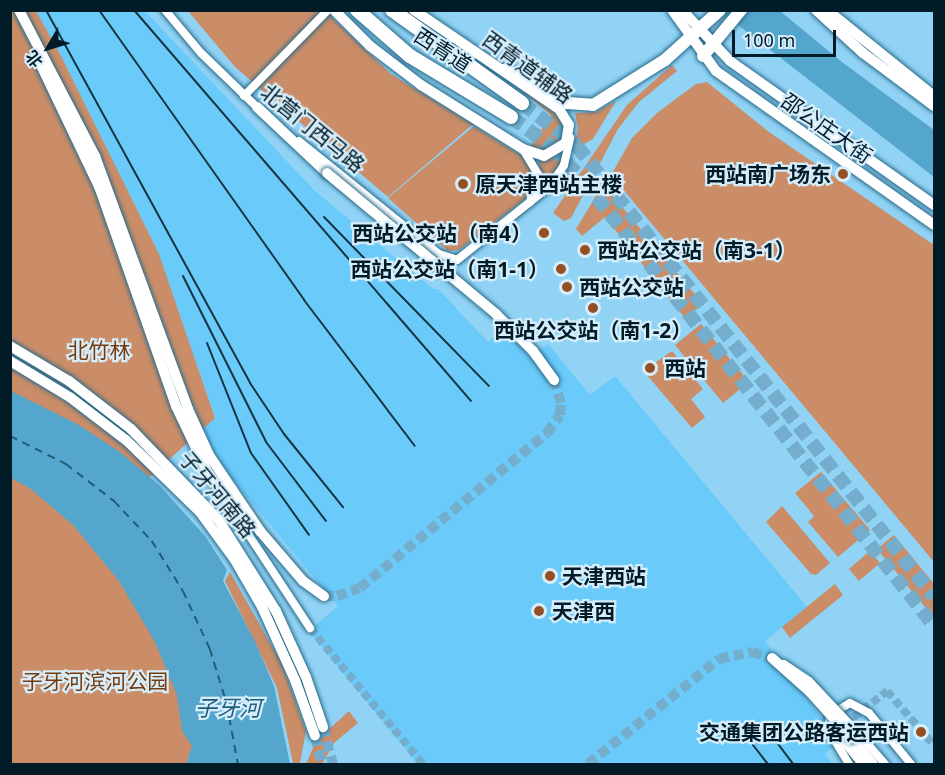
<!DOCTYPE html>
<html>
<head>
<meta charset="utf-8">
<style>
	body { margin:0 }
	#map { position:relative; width:945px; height:775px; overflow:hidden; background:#91d3f5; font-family:"Noto Sans","Noto Sans SC",sans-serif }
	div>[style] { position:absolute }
	.built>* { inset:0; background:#6acaf9 }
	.green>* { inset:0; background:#ca8d68 }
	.water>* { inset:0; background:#55a6cd }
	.ferry>* { height:1.5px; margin-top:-0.75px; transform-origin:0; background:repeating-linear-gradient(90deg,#1f5d79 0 8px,transparent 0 14px) }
	.street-tunnel>* { height:8px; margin-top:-4px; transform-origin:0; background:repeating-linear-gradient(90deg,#74aecc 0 8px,transparent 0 12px) }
	.secondary-tunnel>* { height:10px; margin-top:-5px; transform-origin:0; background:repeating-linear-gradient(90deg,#74aecc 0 10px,transparent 0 15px) }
	.highway-tunnel>* { height:14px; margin-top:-7px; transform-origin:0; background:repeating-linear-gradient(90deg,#74aecc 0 14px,transparent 0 21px) }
	.roads { filter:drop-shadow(0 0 2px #296b8a) drop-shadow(0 0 2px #296b8a) }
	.street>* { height:8px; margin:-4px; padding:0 4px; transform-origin:4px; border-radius:4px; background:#fff }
	.secondary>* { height:10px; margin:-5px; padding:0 5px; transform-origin:5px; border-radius:5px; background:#fff }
	.primary>* { height:12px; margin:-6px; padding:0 6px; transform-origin:6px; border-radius:6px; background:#fff }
	.highway>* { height:14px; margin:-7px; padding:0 7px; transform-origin:7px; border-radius:7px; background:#fff }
	.rail>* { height:2px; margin:-1px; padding:0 1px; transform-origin:1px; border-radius:1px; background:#153443 }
	.bridges { filter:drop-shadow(0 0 2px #296b8a) drop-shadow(0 0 2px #296b8a) }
	.street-bridge>* { height:8px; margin:-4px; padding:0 4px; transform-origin:4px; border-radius:4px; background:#fff }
	.secondary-bridge>* { height:10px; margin:-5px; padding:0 5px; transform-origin:5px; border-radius:5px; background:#fff }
	.dots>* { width:16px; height:16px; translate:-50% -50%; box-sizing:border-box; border:3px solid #d6eefb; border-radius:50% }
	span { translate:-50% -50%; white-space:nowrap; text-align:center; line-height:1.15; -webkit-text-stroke:4.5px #d6eefb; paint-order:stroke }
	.street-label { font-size:21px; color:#011b27 }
	.poi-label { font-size:21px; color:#011b27; font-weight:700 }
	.right { translate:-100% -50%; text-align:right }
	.left { translate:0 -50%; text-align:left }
	.park-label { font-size:21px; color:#773a0a }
	.water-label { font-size:22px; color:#1f5d79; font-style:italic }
	.frame { position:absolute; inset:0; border:12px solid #011b27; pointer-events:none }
	.north { position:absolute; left:18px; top:18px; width:60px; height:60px; -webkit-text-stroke:4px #d6eefb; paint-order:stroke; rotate:232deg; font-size:16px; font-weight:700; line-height:24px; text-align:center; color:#011b27 }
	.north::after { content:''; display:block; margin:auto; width:21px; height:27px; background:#011b27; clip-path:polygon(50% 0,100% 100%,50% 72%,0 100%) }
	.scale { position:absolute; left:732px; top:30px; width:104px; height:27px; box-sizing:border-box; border:3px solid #011b27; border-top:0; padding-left:8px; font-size:18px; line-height:21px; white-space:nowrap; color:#011b27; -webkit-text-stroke:4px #d6eefb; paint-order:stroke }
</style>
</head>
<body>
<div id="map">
	<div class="built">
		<div style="clip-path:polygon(36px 11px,145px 11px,315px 191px,433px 289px,438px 289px,488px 342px,504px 329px,531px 358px,548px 344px,590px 395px,615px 376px,807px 607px,765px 641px,839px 742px,825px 754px,832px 764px,418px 764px,309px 631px,338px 606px,222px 467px,203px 428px,215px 417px,159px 255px)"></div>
	</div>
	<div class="green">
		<div style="clip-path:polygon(11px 11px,36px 11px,60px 54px,159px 254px,215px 418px,142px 484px,11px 408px)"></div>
		<div style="clip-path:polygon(188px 11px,325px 11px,391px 74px,473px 124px,388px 197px,235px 67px)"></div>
		<div style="clip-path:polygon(672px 65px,677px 71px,639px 102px,618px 129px,571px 218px,564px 221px,553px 213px,627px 105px)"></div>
		<div style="clip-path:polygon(707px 82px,769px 132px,934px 245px,934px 562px,611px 175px,632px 138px,657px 113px,696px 84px)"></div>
		<div style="clip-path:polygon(517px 87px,555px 112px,563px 122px,561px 142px,546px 151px,530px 147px,551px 115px)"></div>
		<div style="clip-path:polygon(616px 101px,593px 139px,575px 149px,578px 128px,575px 113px,596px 112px)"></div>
		<div style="clip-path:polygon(474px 126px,527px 159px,532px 169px,531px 188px,525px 199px,459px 250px,448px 251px,388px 198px)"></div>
		<div style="clip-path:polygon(563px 154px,560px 164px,539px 193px,542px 178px,538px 161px)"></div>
		<div style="clip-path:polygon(603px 184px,703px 304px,685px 318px,605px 217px,582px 236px,576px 229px)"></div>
		<div style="clip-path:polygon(701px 324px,749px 382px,723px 403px,675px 345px)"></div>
		<div style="clip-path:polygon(672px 351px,703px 389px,691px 399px,705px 417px,692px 428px,646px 374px,646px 369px)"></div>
		<div style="clip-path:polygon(10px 464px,141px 589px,211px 764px,11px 764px)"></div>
		<div style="clip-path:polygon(821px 472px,870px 530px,838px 557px,808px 522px,814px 516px,795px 493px)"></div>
		<div style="clip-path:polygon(782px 506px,830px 563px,816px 575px,811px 574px,766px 522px)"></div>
		<div style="clip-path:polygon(894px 535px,934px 584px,934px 618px,877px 549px)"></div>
		<div style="clip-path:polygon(870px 551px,880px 563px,859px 581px,849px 569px)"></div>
		<div style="clip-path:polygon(230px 572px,282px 664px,306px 731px,300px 763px,293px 763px,277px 688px,225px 581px)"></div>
		<div style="clip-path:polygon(835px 584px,843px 595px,790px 638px,782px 627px)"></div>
		<div style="clip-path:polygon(349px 711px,358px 723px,334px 743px,322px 764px,306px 764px,316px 741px)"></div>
	</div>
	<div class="water">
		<div style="clip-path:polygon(720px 11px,780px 11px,842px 62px,934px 130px,934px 177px)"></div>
		<div style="clip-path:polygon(11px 391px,79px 425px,120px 452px,159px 485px,205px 536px,227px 570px,223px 581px,255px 641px,274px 686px,290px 764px,186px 764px,192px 746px,182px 731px,177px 695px,155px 642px,119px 581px,73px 525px,31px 489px,11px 478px)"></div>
	</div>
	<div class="ferry">
		<div style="left:10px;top:436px;width:63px;rotate:26.6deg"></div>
		<div style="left:66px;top:464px;width:61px;rotate:37.6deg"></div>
		<div style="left:114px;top:501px;width:55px;rotate:46.5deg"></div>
		<div style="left:152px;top:541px;width:59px;rotate:58.2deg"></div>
		<div style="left:183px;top:591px;width:64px;rotate:65deg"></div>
		<div style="left:210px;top:649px;width:58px;rotate:72.8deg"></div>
		<div style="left:227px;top:704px;width:61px;rotate:79.6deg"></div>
	</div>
	<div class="street-tunnel">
		<div style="left:310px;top:628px;width:177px;rotate:50.3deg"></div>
		<div style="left:844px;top:742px;width:9px;rotate:-117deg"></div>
		<div style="left:840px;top:734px;width:10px;rotate:-66deg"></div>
		<div style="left:844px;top:725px;width:55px;rotate:-38.3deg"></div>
		<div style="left:887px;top:691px;width:72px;rotate:49deg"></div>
	</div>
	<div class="secondary-tunnel">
		<div style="left:324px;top:596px;width:13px"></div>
		<div style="left:337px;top:596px;width:24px;rotate:-19deg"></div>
		<div style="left:360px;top:588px;width:243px;rotate:-39.7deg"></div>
		<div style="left:547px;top:433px;width:22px;rotate:-54deg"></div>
		<div style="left:560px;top:415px;width:12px;rotate:-85deg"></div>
		<div style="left:561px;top:403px;width:24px;rotate:-107deg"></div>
		<div style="left:323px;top:727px;width:38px;rotate:75deg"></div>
		<div style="left:315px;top:736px;width:29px;rotate:76deg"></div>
		<div style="left:588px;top:764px;width:168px;rotate:-38.7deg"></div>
		<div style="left:719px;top:659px;width:34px;rotate:-12deg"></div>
		<div style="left:752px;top:652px;width:21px;rotate:17deg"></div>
	</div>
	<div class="highway-tunnel">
		<div style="left:522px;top:103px;width:70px;rotate:38deg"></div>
		<div style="left:577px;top:146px;width:575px;rotate:51.64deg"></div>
		<div style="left:511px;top:117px;width:51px;rotate:36.2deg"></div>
		<div style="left:552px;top:147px;width:47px;rotate:46.7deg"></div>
		<div style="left:584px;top:181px;width:566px;rotate:51.81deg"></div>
	</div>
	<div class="roads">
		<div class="street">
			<div style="left:165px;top:10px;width:56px;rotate:50.1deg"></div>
			<div style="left:201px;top:53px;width:81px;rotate:44deg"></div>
			<div style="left:244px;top:96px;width:120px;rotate:-45.7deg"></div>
			<div style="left:299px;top:141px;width:180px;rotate:38.9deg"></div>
			<div style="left:439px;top:254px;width:19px;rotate:18deg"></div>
			<div style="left:457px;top:260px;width:119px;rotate:-38.5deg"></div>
			<div style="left:550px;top:186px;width:25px;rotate:-56deg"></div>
			<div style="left:564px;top:165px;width:28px;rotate:-77deg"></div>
			<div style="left:524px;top:151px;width:27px;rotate:59deg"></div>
			<div style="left:538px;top:174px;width:29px;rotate:106deg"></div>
			<div style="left:241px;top:523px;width:126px;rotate:56.7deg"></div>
			<div style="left:857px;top:732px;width:43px;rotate:48.8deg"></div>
			<div style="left:844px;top:742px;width:28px;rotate:51deg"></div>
			<div style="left:849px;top:764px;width:41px;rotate:-121deg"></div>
			<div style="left:828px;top:729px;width:14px;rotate:-82deg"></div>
			<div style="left:830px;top:715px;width:23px;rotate:-31deg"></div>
			<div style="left:850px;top:703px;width:21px;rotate:28deg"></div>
			<div style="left:869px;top:713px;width:66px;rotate:50.5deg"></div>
		</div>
		<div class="secondary">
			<div style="left:334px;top:10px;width:51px;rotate:45deg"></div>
			<div style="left:370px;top:46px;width:64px;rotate:37.4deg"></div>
			<div style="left:421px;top:85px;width:120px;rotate:32.1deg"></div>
			<div style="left:523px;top:149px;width:22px;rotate:18deg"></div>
			<div style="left:544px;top:156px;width:26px;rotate:-31deg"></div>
			<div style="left:566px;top:143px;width:18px;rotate:-81deg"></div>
			<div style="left:569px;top:125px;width:19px;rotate:-122deg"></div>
			<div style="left:559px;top:109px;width:176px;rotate:-145.7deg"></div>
			<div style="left:672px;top:10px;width:75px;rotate:54.2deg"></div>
			<div style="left:716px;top:71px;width:267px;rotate:35.2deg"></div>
			<div style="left:682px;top:10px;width:70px;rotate:46.7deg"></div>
			<div style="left:730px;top:61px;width:250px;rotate:35.2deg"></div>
			<div style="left:816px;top:10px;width:64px;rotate:42.5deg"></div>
			<div style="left:863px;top:53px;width:89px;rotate:36.7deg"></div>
			<div style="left:827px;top:10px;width:137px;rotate:38.8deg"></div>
			<div style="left:257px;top:107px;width:96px;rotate:43.3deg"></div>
			<div style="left:10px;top:346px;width:69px;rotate:30.7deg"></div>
			<div style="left:69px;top:381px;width:78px;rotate:37.7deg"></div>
			<div style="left:131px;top:429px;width:125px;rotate:46deg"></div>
			<div style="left:218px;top:519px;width:109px;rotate:57.8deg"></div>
			<div style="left:276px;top:611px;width:72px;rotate:65.6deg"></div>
			<div style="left:306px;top:677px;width:53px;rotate:71.2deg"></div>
			<div style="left:10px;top:361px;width:71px;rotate:31.2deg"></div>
			<div style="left:71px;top:398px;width:69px;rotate:37.4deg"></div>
			<div style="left:126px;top:440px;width:103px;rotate:44.2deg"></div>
			<div style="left:200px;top:512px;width:59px;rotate:53.9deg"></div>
			<div style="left:235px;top:560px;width:54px;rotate:60.1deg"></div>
			<div style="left:262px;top:607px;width:80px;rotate:65.7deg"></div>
			<div style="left:295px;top:680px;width:59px;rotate:70.3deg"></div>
			<div style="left:851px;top:738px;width:34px;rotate:50deg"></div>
		</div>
		<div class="primary">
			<div style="left:703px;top:56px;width:60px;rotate:-50.4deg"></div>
			<div style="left:504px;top:70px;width:34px;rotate:23deg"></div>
			<div style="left:535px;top:83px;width:38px;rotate:32deg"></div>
			<div style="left:567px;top:103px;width:26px;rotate:4deg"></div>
			<div style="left:593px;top:105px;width:85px;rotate:-32deg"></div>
			<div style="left:665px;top:60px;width:74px;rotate:-42.3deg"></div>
		</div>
		<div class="highway">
			<div style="left:357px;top:10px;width:70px;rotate:41deg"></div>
			<div style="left:410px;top:56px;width:118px;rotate:31.1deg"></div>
			<div style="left:392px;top:10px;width:160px;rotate:35.6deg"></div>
		</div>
	</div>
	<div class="rail">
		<div style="left:46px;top:10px;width:425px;rotate:61.3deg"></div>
		<div style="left:250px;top:383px;width:61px;rotate:56.3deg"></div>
		<div style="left:284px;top:434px;width:94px;rotate:51.1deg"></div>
		<div style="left:99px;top:10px;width:355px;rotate:54.7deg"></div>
		<div style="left:304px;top:300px;width:183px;rotate:52.8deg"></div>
		<div style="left:134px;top:10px;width:516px;rotate:49.24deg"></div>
		<div style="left:324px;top:217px;width:236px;rotate:45.7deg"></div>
		<div style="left:183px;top:276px;width:186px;rotate:63.4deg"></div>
		<div style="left:266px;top:442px;width:99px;rotate:52.8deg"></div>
		<div style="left:207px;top:343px;width:118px;rotate:68.2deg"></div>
		<div style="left:251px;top:453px;width:100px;rotate:54.7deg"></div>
		<div style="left:769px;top:732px;width:40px;rotate:53deg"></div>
		<div style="left:753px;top:745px;width:24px;rotate:52deg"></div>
	</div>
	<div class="bridges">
		<div class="street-bridge">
			<div style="left:784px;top:664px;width:30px;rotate:34deg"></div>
			<div style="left:809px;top:681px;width:70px;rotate:46.7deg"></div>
		</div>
		<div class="secondary-bridge">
			<div style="left:19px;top:10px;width:165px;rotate:62.5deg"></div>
			<div style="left:95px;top:156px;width:270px;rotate:69.8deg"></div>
			<div style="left:188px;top:409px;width:51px;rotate:65.5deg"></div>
			<div style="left:209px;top:455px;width:92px;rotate:56.1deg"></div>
			<div style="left:260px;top:531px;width:66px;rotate:49.3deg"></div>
			<div style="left:303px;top:581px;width:26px;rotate:36deg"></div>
			<div style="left:40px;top:63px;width:140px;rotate:64.5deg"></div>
			<div style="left:100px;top:189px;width:230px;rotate:70.7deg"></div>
			<div style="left:176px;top:406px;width:74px;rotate:64.5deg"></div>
			<div style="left:208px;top:473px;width:60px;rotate:56.6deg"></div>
			<div style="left:327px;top:173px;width:220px;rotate:39.8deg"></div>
			<div style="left:496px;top:314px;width:52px;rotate:45deg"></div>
			<div style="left:533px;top:351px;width:36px;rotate:54deg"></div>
			<div style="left:772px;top:658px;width:51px;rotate:41.8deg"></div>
			<div style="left:810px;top:692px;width:62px;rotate:48.3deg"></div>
		</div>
	</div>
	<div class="dots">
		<div style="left:843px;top:174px;background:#945022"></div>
		<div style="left:463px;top:184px;background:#945022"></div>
		<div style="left:544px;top:233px;background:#945022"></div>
		<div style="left:585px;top:250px;background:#945022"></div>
		<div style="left:561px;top:269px;background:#945022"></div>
		<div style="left:567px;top:287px;background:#945022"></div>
		<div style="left:593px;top:308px;background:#945022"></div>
		<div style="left:650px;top:368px;background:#945022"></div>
		<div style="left:550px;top:576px;background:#945022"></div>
		<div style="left:539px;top:611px;background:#945022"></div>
		<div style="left:921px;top:732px;background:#945022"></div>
	</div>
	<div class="street-label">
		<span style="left:443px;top:50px;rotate:33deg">西青道</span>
		<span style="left:528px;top:67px;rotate:36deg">西青道辅路</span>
		<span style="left:313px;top:128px;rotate:39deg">北营门西马路</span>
		<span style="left:827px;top:128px;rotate:35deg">邵公庄大街</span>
		<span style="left:218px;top:494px;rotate:50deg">子牙河南路</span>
	</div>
	<div class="poi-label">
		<span class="right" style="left:831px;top:174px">西站南广场东</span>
		<span class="left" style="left:475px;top:184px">原天津西站主楼</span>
		<span class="right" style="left:532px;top:233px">西站公交站（南4）</span>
		<span class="left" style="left:597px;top:250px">西站公交站（南3-1）</span>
		<span class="right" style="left:549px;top:269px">西站公交站（南1-1）</span>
		<span class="left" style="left:579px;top:287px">西站公交站</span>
		<span style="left:593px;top:330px">西站公交站（南1-2）</span>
		<span class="left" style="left:664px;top:368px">西站</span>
		<span class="left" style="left:562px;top:576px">天津西站</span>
		<span class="left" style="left:552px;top:611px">天津西</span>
		<span class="right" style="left:909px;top:732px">交通集团公路客运西站</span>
	</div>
	<div class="park-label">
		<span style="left:99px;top:350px">北竹林</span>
		<span style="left:95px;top:681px">子牙河滨河公园</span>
	</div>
	<div class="water-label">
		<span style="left:228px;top:708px">子牙河</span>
	</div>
	<div class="frame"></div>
	<div class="north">北</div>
	<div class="scale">100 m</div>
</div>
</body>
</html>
